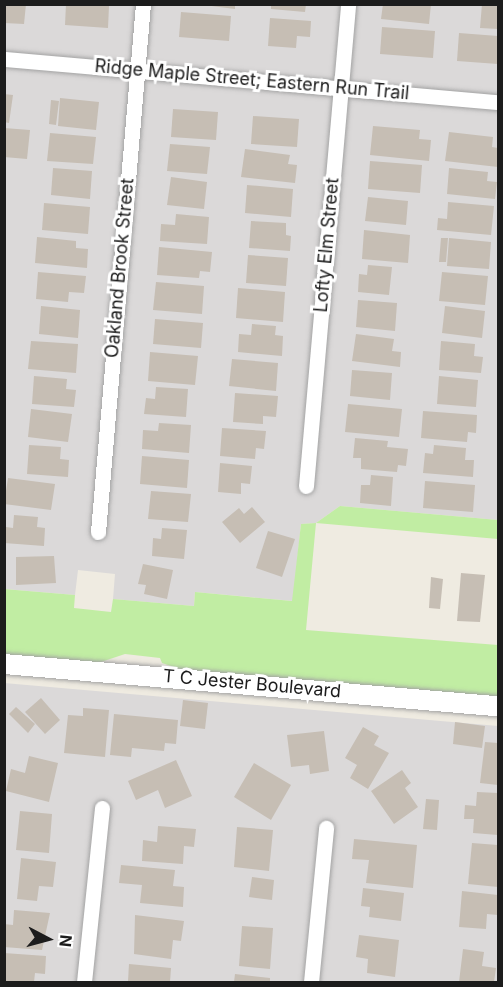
<!DOCTYPE html>
<html>
<head>
<meta charset="utf-8">
<style>
	body { margin:0 }
	#map { position:relative; width:503px; height:987px; overflow:hidden; background:#efebe1; font-family:Inter,sans-serif }
	div>[style] { position:absolute }
	.residential>* { inset:0; background:#dbd9d9 }
	.grass>* { inset:0; background:#c1eda3 }
	.building>* { inset:0; background:#c6beb4 }
	.roads { filter:drop-shadow(0 0 2px #a3a3a3) drop-shadow(0 0 2px #a3a3a3) }
	.minor>* { height:15px; margin:-7.5px; padding:0 7.5px; transform-origin:7.5px; border-radius:7.5px; background:#fff }
	.tertiary>* { height:20px; margin:-10px; padding:0 10px; transform-origin:10px; border-radius:10px; background:#fff }
	span { translate:-50% -50%; white-space:nowrap; text-align:center; line-height:1.15; -webkit-text-stroke:6px #fff; paint-order:stroke }
	.street-label { font-size:18px; color:#1c1c1c }
	.frame { position:absolute; inset:0; border:6px solid #1c1c1c; pointer-events:none }
	.north { position:absolute; left:18px; top:909px; width:60px; height:60px; -webkit-text-stroke:4px #fff; paint-order:stroke; rotate:96deg; font-size:16px; font-weight:700; line-height:24px; text-align:center; color:#1c1c1c }
	.north::after { content:''; display:block; margin:auto; width:21px; height:27px; background:#1c1c1c; clip-path:polygon(50% 0,100% 100%,50% 72%,0 100%) }
</style>
</head>
<body>
<div id="map">
	<div class="residential">
		<div style="clip-path:polygon(4px 5px,498px 5px,498px 520px,340px 506px,316px 523px,301px 524px,293px 601px,195px 592px,194px 606px,113px 599px,115px 574px,78px 570px,75px 595px,5px 589px)"></div>
		<div style="clip-path:polygon(4px 683px,498px 726px,498px 982px,5px 982px)"></div>
	</div>
	<div class="grass">
		<div style="clip-path:polygon(340px 506px,498px 520px,498px 539px,316px 523px,306px 630px,498px 645px,498px 698px,192px 673px,162px 663px,160px 658px,125px 654px,95px 664px,5px 656px,4px 589px,75px 595px,74px 608px,111px 612px,113px 599px,194px 606px,195px 592px,292px 601px,301px 524px,316px 523px)"></div>
	</div>
	<div class="building">
		<div style="clip-path:polygon(4px 4px,26px 4px,24px 24px,4px 23px)"></div>
		<div style="clip-path:polygon(66px 4px,109px 6px,108px 28px,65px 25px)"></div>
		<div style="clip-path:polygon(196px 4px,235px 4px,235px 9px)"></div>
		<div style="clip-path:polygon(271px 4px,306px 4px,305px 12px,271px 9px)"></div>
		<div style="clip-path:polygon(383px 4px,431px 4px,429px 24px,381px 19px)"></div>
		<div style="clip-path:polygon(482px 4px,498px 4px,498px 29px,480px 28px)"></div>
		<div style="clip-path:polygon(181px 12px,231px 16px,229px 41px,179px 37px)"></div>
		<div style="clip-path:polygon(270px 18px,311px 21px,310px 37px,297px 36px,296px 48px,268px 46px)"></div>
		<div style="clip-path:polygon(382px 27px,435px 31px,433px 58px,380px 54px)"></div>
		<div style="clip-path:polygon(459px 33px,498px 36px,498px 64px,457px 61px)"></div>
		<div style="clip-path:polygon(4px 94px,13px 95px,9px 123px,4px 122px)"></div>
		<div style="clip-path:polygon(60px 98px,99px 102px,96px 130px,58px 126px)"></div>
		<div style="clip-path:polygon(51px 100px,59px 101px,56px 125px,49px 124px)"></div>
		<div style="clip-path:polygon(173px 109px,218px 112px,216px 140px,171px 137px)"></div>
		<div style="clip-path:polygon(253px 116px,299px 119px,297px 147px,251px 144px)"></div>
		<div style="clip-path:polygon(373px 126px,420px 130px,419px 139px,431px 140px,429px 161px,370px 155px)"></div>
		<div style="clip-path:polygon(4px 128px,30px 130px,27px 159px,4px 157px)"></div>
		<div style="clip-path:polygon(449px 132px,493px 137px,492px 147px,498px 148px,498px 167px,445px 161px)"></div>
		<div style="clip-path:polygon(50px 133px,96px 137px,93px 164px,47px 161px)"></div>
		<div style="clip-path:polygon(170px 144px,210px 147px,207px 174px,167px 171px)"></div>
		<div style="clip-path:polygon(245px 149px,290px 155px,288px 164px,297px 165px,295px 183px,241px 177px)"></div>
		<div style="clip-path:polygon(370px 161px,422px 165px,420px 193px,368px 189px)"></div>
		<div style="clip-path:polygon(53px 168px,92px 171px,90px 199px,51px 195px)"></div>
		<div style="clip-path:polygon(449px 168px,488px 172px,487px 181px,497px 182px,495px 199px,447px 194px)"></div>
		<div style="clip-path:polygon(171px 177px,207px 182px,204px 209px,167px 205px)"></div>
		<div style="clip-path:polygon(247px 185px,293px 189px,291px 217px,245px 213px)"></div>
		<div style="clip-path:polygon(368px 197px,408px 201px,406px 225px,365px 221px)"></div>
		<div style="clip-path:polygon(448px 202px,494px 206px,491px 235px,437px 230px,438px 218px,447px 219px)"></div>
		<div style="clip-path:polygon(44px 203px,90px 207px,88px 234px,42px 230px)"></div>
		<div style="clip-path:polygon(176px 214px,209px 217px,207px 244px,160px 241px,161px 224px,175px 225px)"></div>
		<div style="clip-path:polygon(251px 221px,286px 223px,286px 235px,291px 236px,290px 251px,249px 248px)"></div>
		<div style="clip-path:polygon(364px 230px,410px 235px,408px 263px,362px 259px)"></div>
		<div style="clip-path:polygon(37px 237px,76px 241px,76px 248px,88px 249px,87px 268px,35px 263px)"></div>
		<div style="clip-path:polygon(441px 238px,448px 238px,446px 262px,439px 262px)"></div>
		<div style="clip-path:polygon(449px 238px,491px 242px,489px 269px,447px 266px)"></div>
		<div style="clip-path:polygon(159px 247px,212px 252px,210px 272px,200px 271px,199px 278px,157px 275px)"></div>
		<div style="clip-path:polygon(248px 255px,288px 258px,286px 286px,246px 283px)"></div>
		<div style="clip-path:polygon(368px 265px,392px 267px,389px 295px,358px 292px,359px 274px,367px 275px)"></div>
		<div style="clip-path:polygon(38px 272px,86px 276px,84px 293px,69px 292px,68px 302px,36px 299px)"></div>
		<div style="clip-path:polygon(442px 272px,488px 276px,485px 305px,439px 301px)"></div>
		<div style="clip-path:polygon(156px 282px,204px 286px,202px 314px,153px 310px)"></div>
		<div style="clip-path:polygon(238px 288px,285px 292px,283px 322px,236px 318px)"></div>
		<div style="clip-path:polygon(358px 300px,397px 303px,395px 331px,356px 327px)"></div>
		<div style="clip-path:polygon(41px 306px,80px 310px,78px 338px,39px 334px)"></div>
		<div style="clip-path:polygon(445px 306px,485px 311px,482px 338px,442px 333px)"></div>
		<div style="clip-path:polygon(155px 319px,203px 323px,201px 348px,153px 344px)"></div>
		<div style="clip-path:polygon(252px 324px,276px 326px,275px 335px,283px 336px,282px 356px,238px 352px,239px 334px,251px 335px)"></div>
		<div style="clip-path:polygon(356px 334px,394px 339px,392px 351px,401px 352px,400px 367px,352px 361px)"></div>
		<div style="clip-path:polygon(31px 341px,78px 344px,76px 373px,28px 369px)"></div>
		<div style="clip-path:polygon(441px 341px,475px 344px,474px 356px,483px 357px,481px 373px,439px 370px)"></div>
		<div style="clip-path:polygon(150px 352px,198px 356px,195px 385px,148px 381px)"></div>
		<div style="clip-path:polygon(232px 359px,278px 363px,276px 391px,229px 386px)"></div>
		<div style="clip-path:polygon(352px 370px,392px 373px,390px 400px,350px 396px)"></div>
		<div style="clip-path:polygon(34px 376px,67px 379px,66px 389px,76px 390px,74px 407px,32px 404px)"></div>
		<div style="clip-path:polygon(439px 376px,478px 380px,476px 407px,437px 404px)"></div>
		<div style="clip-path:polygon(156px 387px,188px 389px,186px 417px,144px 414px,146px 398px,155px 399px)"></div>
		<div style="clip-path:polygon(235px 393px,278px 396px,276px 417px,263px 416px,263px 424px,233px 422px)"></div>
		<div style="clip-path:polygon(348px 404px,402px 409px,399px 437px,345px 432px)"></div>
		<div style="clip-path:polygon(31px 409px,72px 414px,68px 442px,28px 437px)"></div>
		<div style="clip-path:polygon(423px 411px,477px 415px,476px 433px,468px 432px,467px 442px,421px 438px)"></div>
		<div style="clip-path:polygon(159px 423px,191px 425px,189px 453px,142px 449px,143px 430px,158px 431px)"></div>
		<div style="clip-path:polygon(222px 428px,266px 431px,264px 449px,256px 448px,255px 459px,220px 456px)"></div>
		<div style="clip-path:polygon(355px 438px,388px 441px,387px 447px,408px 449px,406px 466px,398px 465px,397px 472px,361px 469px,361px 458px,353px 458px)"></div>
		<div style="clip-path:polygon(29px 445px,61px 447px,60px 459px,69px 460px,68px 477px,27px 474px)"></div>
		<div style="clip-path:polygon(434px 445px,466px 448px,465px 460px,474px 460px,473px 477px,423px 473px,425px 453px,433px 454px)"></div>
		<div style="clip-path:polygon(142px 456px,189px 460px,187px 488px,140px 484px)"></div>
		<div style="clip-path:polygon(220px 463px,252px 466px,250px 484px,241px 483px,241px 494px,218px 492px)"></div>
		<div style="clip-path:polygon(371px 475px,393px 477px,391px 506px,360px 503px,361px 485px,370px 485px)"></div>
		<div style="clip-path:polygon(8px 478px,55px 484px,51px 510px,4px 504px)"></div>
		<div style="clip-path:polygon(425px 481px,475px 485px,473px 512px,423px 508px)"></div>
		<div style="clip-path:polygon(151px 491px,191px 494px,188px 522px,148px 519px)"></div>
		<div style="clip-path:polygon(252px 507px,265px 522px,240px 543px,222px 522px,239px 508px,244px 514px)"></div>
		<div style="clip-path:polygon(14px 515px,38px 517px,37px 527px,45px 528px,44px 546px,4px 543px,6px 527px,13px 528px)"></div>
		<div style="clip-path:polygon(162px 528px,187px 530px,184px 559px,152px 556px,153px 538px,161px 539px)"></div>
		<div style="clip-path:polygon(268px 531px,295px 539px,282px 577px,256px 568px)"></div>
		<div style="clip-path:polygon(54px 556px,56px 583px,16px 585px,16px 557px)"></div>
		<div style="clip-path:polygon(143px 564px,173px 570px,167px 599px,144px 594px,146px 585px,138px 584px)"></div>
		<div style="clip-path:polygon(461px 573px,485px 575px,480px 622px,457px 621px)"></div>
		<div style="clip-path:polygon(431px 577px,443px 579px,440px 609px,429px 608px)"></div>
		<div style="clip-path:polygon(41px 698px,60px 720px,45px 734px,25px 712px)"></div>
		<div style="clip-path:polygon(183px 700px,208px 703px,205px 729px,180px 726px)"></div>
		<div style="clip-path:polygon(16px 707px,35px 724px,28px 733px,9px 714px)"></div>
		<div style="clip-path:polygon(83px 708px,109px 710px,105px 757px,64px 753px,68px 715px,83px 716px)"></div>
		<div style="clip-path:polygon(114px 714px,178px 720px,176px 744px,165px 743px,164px 751px,132px 748px,131px 757px,110px 755px)"></div>
		<div style="clip-path:polygon(455px 722px,485px 726px,482px 748px,453px 744px)"></div>
		<div style="clip-path:polygon(363px 727px,379px 736px,374px 745px,389px 753px,368px 789px,350px 778px,357px 765px,345px 758px)"></div>
		<div style="clip-path:polygon(324px 731px,329px 771px,310px 774px,309px 765px,291px 767px,287px 735px)"></div>
		<div style="clip-path:polygon(485px 742px,498px 743px,498px 785px,480px 783px)"></div>
		<div style="clip-path:polygon(29px 756px,58px 763px,49px 802px,6px 791px,11px 769px,25px 773px)"></div>
		<div style="clip-path:polygon(176px 760px,192px 796px,165px 808px,158px 790px,136px 800px,128px 781px)"></div>
		<div style="clip-path:polygon(254px 763px,291px 785px,271px 820px,234px 797px)"></div>
		<div style="clip-path:polygon(402px 770px,411px 783px,405px 788px,418px 807px,394px 824px,371px 791px)"></div>
		<div style="clip-path:polygon(477px 792px,498px 793px,498px 835px,473px 833px,474px 819px,464px 819px,465px 805px,476px 806px)"></div>
		<div style="clip-path:polygon(426px 799px,439px 800px,437px 830px,423px 829px)"></div>
		<div style="clip-path:polygon(20px 811px,52px 814px,49px 853px,16px 850px)"></div>
		<div style="clip-path:polygon(158px 826px,196px 829px,194px 847px,184px 846px,183px 864px,142px 861px,143px 840px,157px 842px)"></div>
		<div style="clip-path:polygon(237px 827px,273px 830px,269px 871px,234px 867px)"></div>
		<div style="clip-path:polygon(354px 839px,417px 845px,413px 888px,366px 883px,369px 860px,352px 859px)"></div>
		<div style="clip-path:polygon(472px 843px,498px 845px,498px 887px,468px 884px)"></div>
		<div style="clip-path:polygon(21px 858px,56px 862px,53px 887px,39px 886px,37px 901px,17px 899px)"></div>
		<div style="clip-path:polygon(121px 865px,175px 870px,173px 886px,184px 887px,183px 907px,140px 903px,142px 885px,119px 883px)"></div>
		<div style="clip-path:polygon(252px 877px,274px 880px,272px 900px,249px 897px)"></div>
		<div style="clip-path:polygon(363px 888px,404px 893px,401px 921px,369px 917px,370px 907px,361px 906px)"></div>
		<div style="clip-path:polygon(462px 891px,498px 895px,498px 915px,487px 914px,486px 929px,459px 927px)"></div>
		<div style="clip-path:polygon(14px 910px,50px 913px,42px 950px,4px 947px,4px 924px,13px 925px)"></div>
		<div style="clip-path:polygon(135px 915px,184px 921px,181px 941px,173px 940px,171px 959px,134px 954px)"></div>
		<div style="clip-path:polygon(242px 926px,273px 928px,270px 969px,239px 966px)"></div>
		<div style="clip-path:polygon(359px 935px,399px 940px,395px 977px,367px 973px,368px 959px,356px 957px)"></div>
		<div style="clip-path:polygon(463px 949px,484px 952px,482px 966px,496px 968px,494px 982px,459px 982px)"></div>
		<div style="clip-path:polygon(4px 953px,46px 956px,45px 974px,35px 973px,34px 982px,4px 982px)"></div>
		<div style="clip-path:polygon(129px 964px,171px 968px,170px 982px,128px 981px)"></div>
		<div style="clip-path:polygon(235px 974px,270px 978px,270px 982px,234px 982px)"></div>
	</div>
	<div class="roads">
		<div class="minor">
			<div style="left:4px;top:59px;width:496px;rotate:5deg"></div>
			<div style="left:306px;top:486px;width:484px;rotate:-85deg"></div>
			<div style="left:98px;top:532px;width:530px;rotate:-85.13deg"></div>
			<div style="left:84px;top:982px;width:175px;rotate:-84.1deg"></div>
			<div style="left:311px;top:982px;width:155px;rotate:-84.4deg"></div>
		</div>
		<div class="tertiary">
			<div style="left:4px;top:664px;width:496px;rotate:4.9deg"></div>
		</div>
	</div>
	<div class="street-label">
		<span style="left:252px;top:80px;rotate:5deg">Ridge Maple Street; Eastern Run Trail</span>
		<span style="left:327px;top:245px;rotate:-85deg">Lofty Elm Street</span>
		<span style="left:120px;top:268px;rotate:-85deg">Oakland Brook Street</span>
		<span style="left:252px;top:684px;rotate:5deg">T C Jester Boulevard</span>
	</div>
	<div class="frame"></div>
	<div class="north">N</div>
</div>
</body>
</html>
